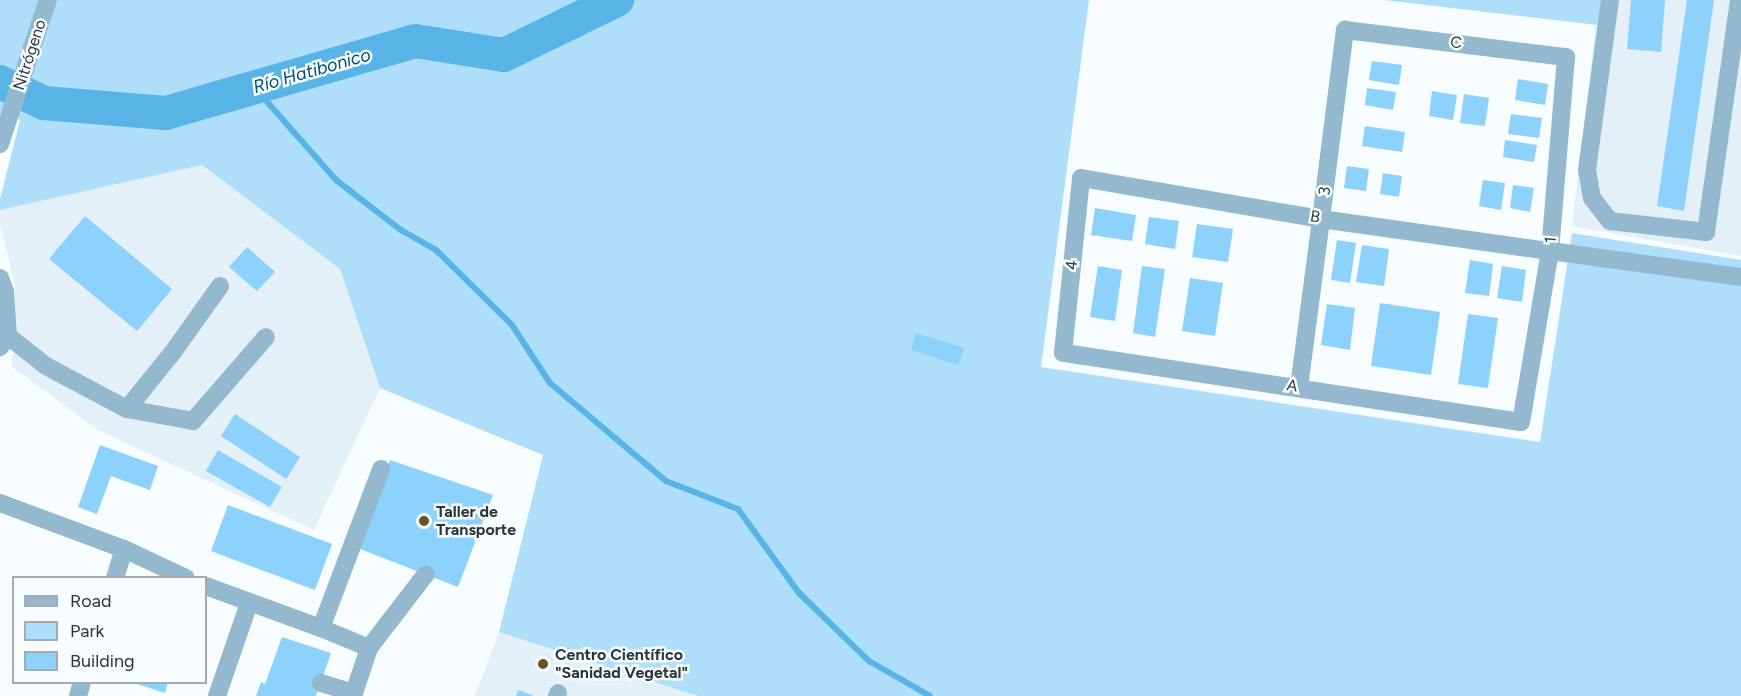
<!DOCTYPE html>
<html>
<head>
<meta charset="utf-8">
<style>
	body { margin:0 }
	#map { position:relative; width:1741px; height:696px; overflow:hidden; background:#f7fcff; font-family:Figtree,sans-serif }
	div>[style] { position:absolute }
	.built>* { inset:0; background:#e3f0f8 }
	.green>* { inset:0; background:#afdefb }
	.stream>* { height:6px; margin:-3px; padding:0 3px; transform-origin:3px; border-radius:3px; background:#58b4e7 }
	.river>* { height:34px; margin:-17px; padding:0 17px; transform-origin:17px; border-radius:17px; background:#58b4e7 }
	.building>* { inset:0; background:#8cd2fc }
	.minor>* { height:18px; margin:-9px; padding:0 9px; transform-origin:9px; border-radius:9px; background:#94b9cf }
	.dots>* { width:16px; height:16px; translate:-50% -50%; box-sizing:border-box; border:3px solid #f7fcff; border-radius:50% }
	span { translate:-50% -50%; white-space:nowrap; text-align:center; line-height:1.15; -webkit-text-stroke:5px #f7fcff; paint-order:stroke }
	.street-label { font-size:16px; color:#2b353b }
	.poi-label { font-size:16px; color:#2b353b; font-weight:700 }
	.left { translate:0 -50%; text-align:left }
	.water-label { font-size:18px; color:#005072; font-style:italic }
	.legend { position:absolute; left:12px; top:576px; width:195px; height:108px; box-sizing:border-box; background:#f7fcff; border:2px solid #a5acb1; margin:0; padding:8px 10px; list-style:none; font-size:18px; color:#2b353b }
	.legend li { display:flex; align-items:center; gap:12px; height:30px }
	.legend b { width:30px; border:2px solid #a5acb1 }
</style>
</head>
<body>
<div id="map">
	<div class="built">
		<div style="clip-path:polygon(1599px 0,1741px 0,1741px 256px,1572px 226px)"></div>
		<div style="clip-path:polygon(202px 165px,340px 269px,380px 388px,314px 530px,98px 430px,12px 367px,15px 285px,0 224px,0 210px)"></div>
		<div style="clip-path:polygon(499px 632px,698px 696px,475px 696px)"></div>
	</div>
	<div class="green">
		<div style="clip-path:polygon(0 0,1089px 0,1041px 367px,1540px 442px,1572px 233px,1741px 260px,1741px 696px,698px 696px,499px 632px,543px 455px,380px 388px,340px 269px,202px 165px,0 210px,0 199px,20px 120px,0 113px)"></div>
		<div style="clip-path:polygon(1384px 0,1608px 0,1606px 26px)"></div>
	</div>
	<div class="stream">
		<div style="left:254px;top:87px;width:124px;rotate:48.6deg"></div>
		<div style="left:336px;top:180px;width:82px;rotate:37.6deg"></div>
		<div style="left:401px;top:230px;width:40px;rotate:29.7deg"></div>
		<div style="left:436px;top:250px;width:107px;rotate:44.6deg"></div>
		<div style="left:512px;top:325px;width:69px;rotate:56.8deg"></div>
		<div style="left:550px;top:383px;width:152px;rotate:40.2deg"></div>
		<div style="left:666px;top:481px;width:77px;rotate:21.3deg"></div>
		<div style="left:738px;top:509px;width:104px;rotate:54deg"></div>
		<div style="left:799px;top:593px;width:98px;rotate:44.2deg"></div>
		<div style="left:869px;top:661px;width:70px;rotate:29.8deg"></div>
	</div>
	<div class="river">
		<div style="left:0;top:82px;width:49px;rotate:25.5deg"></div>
		<div style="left:44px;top:103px;width:122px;rotate:4.7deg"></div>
		<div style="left:166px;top:113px;width:259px;rotate:-16.1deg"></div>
		<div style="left:415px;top:41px;width:90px;rotate:8.9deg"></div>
		<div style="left:504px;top:55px;width:126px;rotate:-26deg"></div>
	</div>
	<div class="building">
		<div style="clip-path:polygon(1631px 0,1665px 0,1661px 52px,1627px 49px)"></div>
		<div style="clip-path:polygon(1687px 0,1714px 0,1684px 211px,1657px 206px)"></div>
		<div style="clip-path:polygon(1372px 61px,1402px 65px,1399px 85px,1369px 80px)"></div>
		<div style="clip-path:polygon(1518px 79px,1548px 84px,1545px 105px,1515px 100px)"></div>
		<div style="clip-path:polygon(1367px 88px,1396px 92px,1393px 110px,1365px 105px)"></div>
		<div style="clip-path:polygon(1432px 91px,1457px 95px,1453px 120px,1429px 116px)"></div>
		<div style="clip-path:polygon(1464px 94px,1489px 98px,1485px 126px,1460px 123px)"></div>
		<div style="clip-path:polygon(1511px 114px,1542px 118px,1539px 138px,1508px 134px)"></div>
		<div style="clip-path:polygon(1365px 126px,1405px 132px,1402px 152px,1362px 146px)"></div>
		<div style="clip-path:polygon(1505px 140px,1537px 145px,1534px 162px,1503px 157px)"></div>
		<div style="clip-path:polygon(1347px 166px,1369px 169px,1366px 191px,1344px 188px)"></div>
		<div style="clip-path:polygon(1383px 173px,1402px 176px,1399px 197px,1380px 194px)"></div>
		<div style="clip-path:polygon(1483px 180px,1505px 183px,1501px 210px,1479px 206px)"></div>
		<div style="clip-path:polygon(1513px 185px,1534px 188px,1530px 212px,1510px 208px)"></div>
		<div style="clip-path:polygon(1095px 208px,1136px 215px,1132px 241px,1091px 235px)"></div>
		<div style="clip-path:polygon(85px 216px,172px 289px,137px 331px,49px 259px)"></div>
		<div style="clip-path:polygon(1149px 217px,1179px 221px,1175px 249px,1145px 244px)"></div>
		<div style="clip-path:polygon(1197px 224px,1233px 229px,1228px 262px,1192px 257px)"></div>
		<div style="clip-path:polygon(1337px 240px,1356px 243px,1350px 283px,1331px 280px)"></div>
		<div style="clip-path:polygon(1362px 245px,1389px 249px,1384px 286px,1356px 282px)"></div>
		<div style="clip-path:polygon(247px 247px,275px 272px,257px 291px,229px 267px)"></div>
		<div style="clip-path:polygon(1470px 260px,1493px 264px,1489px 296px,1465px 293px)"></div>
		<div style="clip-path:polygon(1098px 266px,1122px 270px,1115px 321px,1090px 317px)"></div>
		<div style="clip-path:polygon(1142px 266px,1165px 269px,1155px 337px,1133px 333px)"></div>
		<div style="clip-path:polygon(1502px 266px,1526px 270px,1522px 302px,1497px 298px)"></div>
		<div style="clip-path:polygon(1190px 278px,1223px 283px,1215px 336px,1182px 331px)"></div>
		<div style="clip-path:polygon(1380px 303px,1440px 312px,1431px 375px,1371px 366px)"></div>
		<div style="clip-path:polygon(1327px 304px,1355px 308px,1350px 350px,1321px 345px)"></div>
		<div style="clip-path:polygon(1468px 314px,1498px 318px,1488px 388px,1458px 384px)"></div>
		<div style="clip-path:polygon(916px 333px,964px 348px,958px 365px,911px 350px)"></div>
		<div style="clip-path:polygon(235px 414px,300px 457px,286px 479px,221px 436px)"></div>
		<div style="clip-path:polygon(100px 445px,158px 466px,150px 490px,111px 476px,97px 514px,78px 507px)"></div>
		<div style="clip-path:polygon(218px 450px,282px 487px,270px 507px,206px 471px)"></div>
		<div style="clip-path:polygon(390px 460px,493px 495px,458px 587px,355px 547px)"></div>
		<div style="clip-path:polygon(228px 505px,332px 544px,315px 590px,211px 551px)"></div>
		<div style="clip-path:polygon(282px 637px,331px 653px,316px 696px,256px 696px,261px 682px,265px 684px)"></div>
		<div style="clip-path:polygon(131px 682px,168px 682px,165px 693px)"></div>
		<div style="clip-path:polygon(518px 690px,534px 696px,516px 696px)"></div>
	</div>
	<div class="minor">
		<div style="left:1610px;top:0;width:172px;rotate:97.7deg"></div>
		<div style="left:1587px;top:170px;width:28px;rotate:80deg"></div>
		<div style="left:1592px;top:198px;width:29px;rotate:52deg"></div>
		<div style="left:1610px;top:221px;width:97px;rotate:6.5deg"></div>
		<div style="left:1706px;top:232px;width:234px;rotate:-81.9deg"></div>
		<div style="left:0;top:144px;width:152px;rotate:-71.6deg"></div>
		<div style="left:0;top:278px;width:15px;rotate:70deg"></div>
		<div style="left:5px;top:292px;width:44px;rotate:86.1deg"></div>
		<div style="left:8px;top:336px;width:14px;rotate:126deg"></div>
		<div style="left:8px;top:336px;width:48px;rotate:38.3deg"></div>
		<div style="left:46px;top:366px;width:92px;rotate:28deg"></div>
		<div style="left:127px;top:409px;width:67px;rotate:10.3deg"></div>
		<div style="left:193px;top:421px;width:111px;rotate:-49deg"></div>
		<div style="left:1299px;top:387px;width:169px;rotate:-82.5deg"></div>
		<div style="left:1321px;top:219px;width:191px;rotate:-82.8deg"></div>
		<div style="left:1345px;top:30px;width:223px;rotate:7deg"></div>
		<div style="left:1566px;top:57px;width:195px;rotate:94.7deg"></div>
		<div style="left:1550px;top:251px;width:173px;rotate:99.6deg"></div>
		<div style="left:1521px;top:422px;width:463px;rotate:-171.4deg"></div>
		<div style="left:1063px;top:353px;width:176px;rotate:-84.1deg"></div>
		<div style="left:1081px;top:178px;width:243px;rotate:9.7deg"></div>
		<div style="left:1321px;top:219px;width:231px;rotate:8deg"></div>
		<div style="left:1550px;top:251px;width:193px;rotate:7.8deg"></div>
		<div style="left:127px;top:409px;width:73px;rotate:-51.1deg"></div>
		<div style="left:173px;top:352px;width:81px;rotate:-54.5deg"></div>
		<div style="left:0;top:503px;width:132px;rotate:20.4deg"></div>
		<div style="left:124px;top:549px;width:68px;rotate:25.1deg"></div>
		<div style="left:115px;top:578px;width:30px;rotate:-73deg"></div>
		<div style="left:206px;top:586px;width:122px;rotate:20.1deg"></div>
		<div style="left:321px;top:628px;width:170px;rotate:-69.3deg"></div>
		<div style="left:321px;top:628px;width:52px;rotate:22.6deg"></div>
		<div style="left:369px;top:648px;width:51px;rotate:108.4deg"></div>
		<div style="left:369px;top:648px;width:93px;rotate:-52.4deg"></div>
		<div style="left:321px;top:683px;width:34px;rotate:17deg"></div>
		<div style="left:78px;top:696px;width:15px;rotate:-74deg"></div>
		<div style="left:217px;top:696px;width:98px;rotate:-71deg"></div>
		<div style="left:557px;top:696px;width:3px;rotate:-72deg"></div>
	</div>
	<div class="dots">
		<div style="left:424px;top:521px;background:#685322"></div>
		<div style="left:543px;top:664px;background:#685322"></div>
	</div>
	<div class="street-label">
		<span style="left:1456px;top:43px;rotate:7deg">C</span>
		<span style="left:30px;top:55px;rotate:-72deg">Nitrógeno</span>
		<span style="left:1325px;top:191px;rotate:-83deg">3</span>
		<span style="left:1315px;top:217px;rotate:9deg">B</span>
		<span style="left:1551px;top:240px;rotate:-85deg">1</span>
		<span style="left:1072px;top:265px;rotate:-84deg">4</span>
		<span style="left:1292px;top:386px;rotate:9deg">A</span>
	</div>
	<div class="poi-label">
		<span class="left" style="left:436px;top:521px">Taller de<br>Transporte</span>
		<span class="left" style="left:555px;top:664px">Centro Científico<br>"Sanidad Vegetal"</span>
	</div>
	<div class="water-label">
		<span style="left:312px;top:71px;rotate:-16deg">Río Hatibonico</span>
	</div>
	<ul class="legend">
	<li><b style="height:8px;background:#94b9cf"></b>Road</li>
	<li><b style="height:16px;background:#afdefb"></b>Park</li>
	<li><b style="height:16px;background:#8cd2fc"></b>Building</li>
	</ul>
</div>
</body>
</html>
